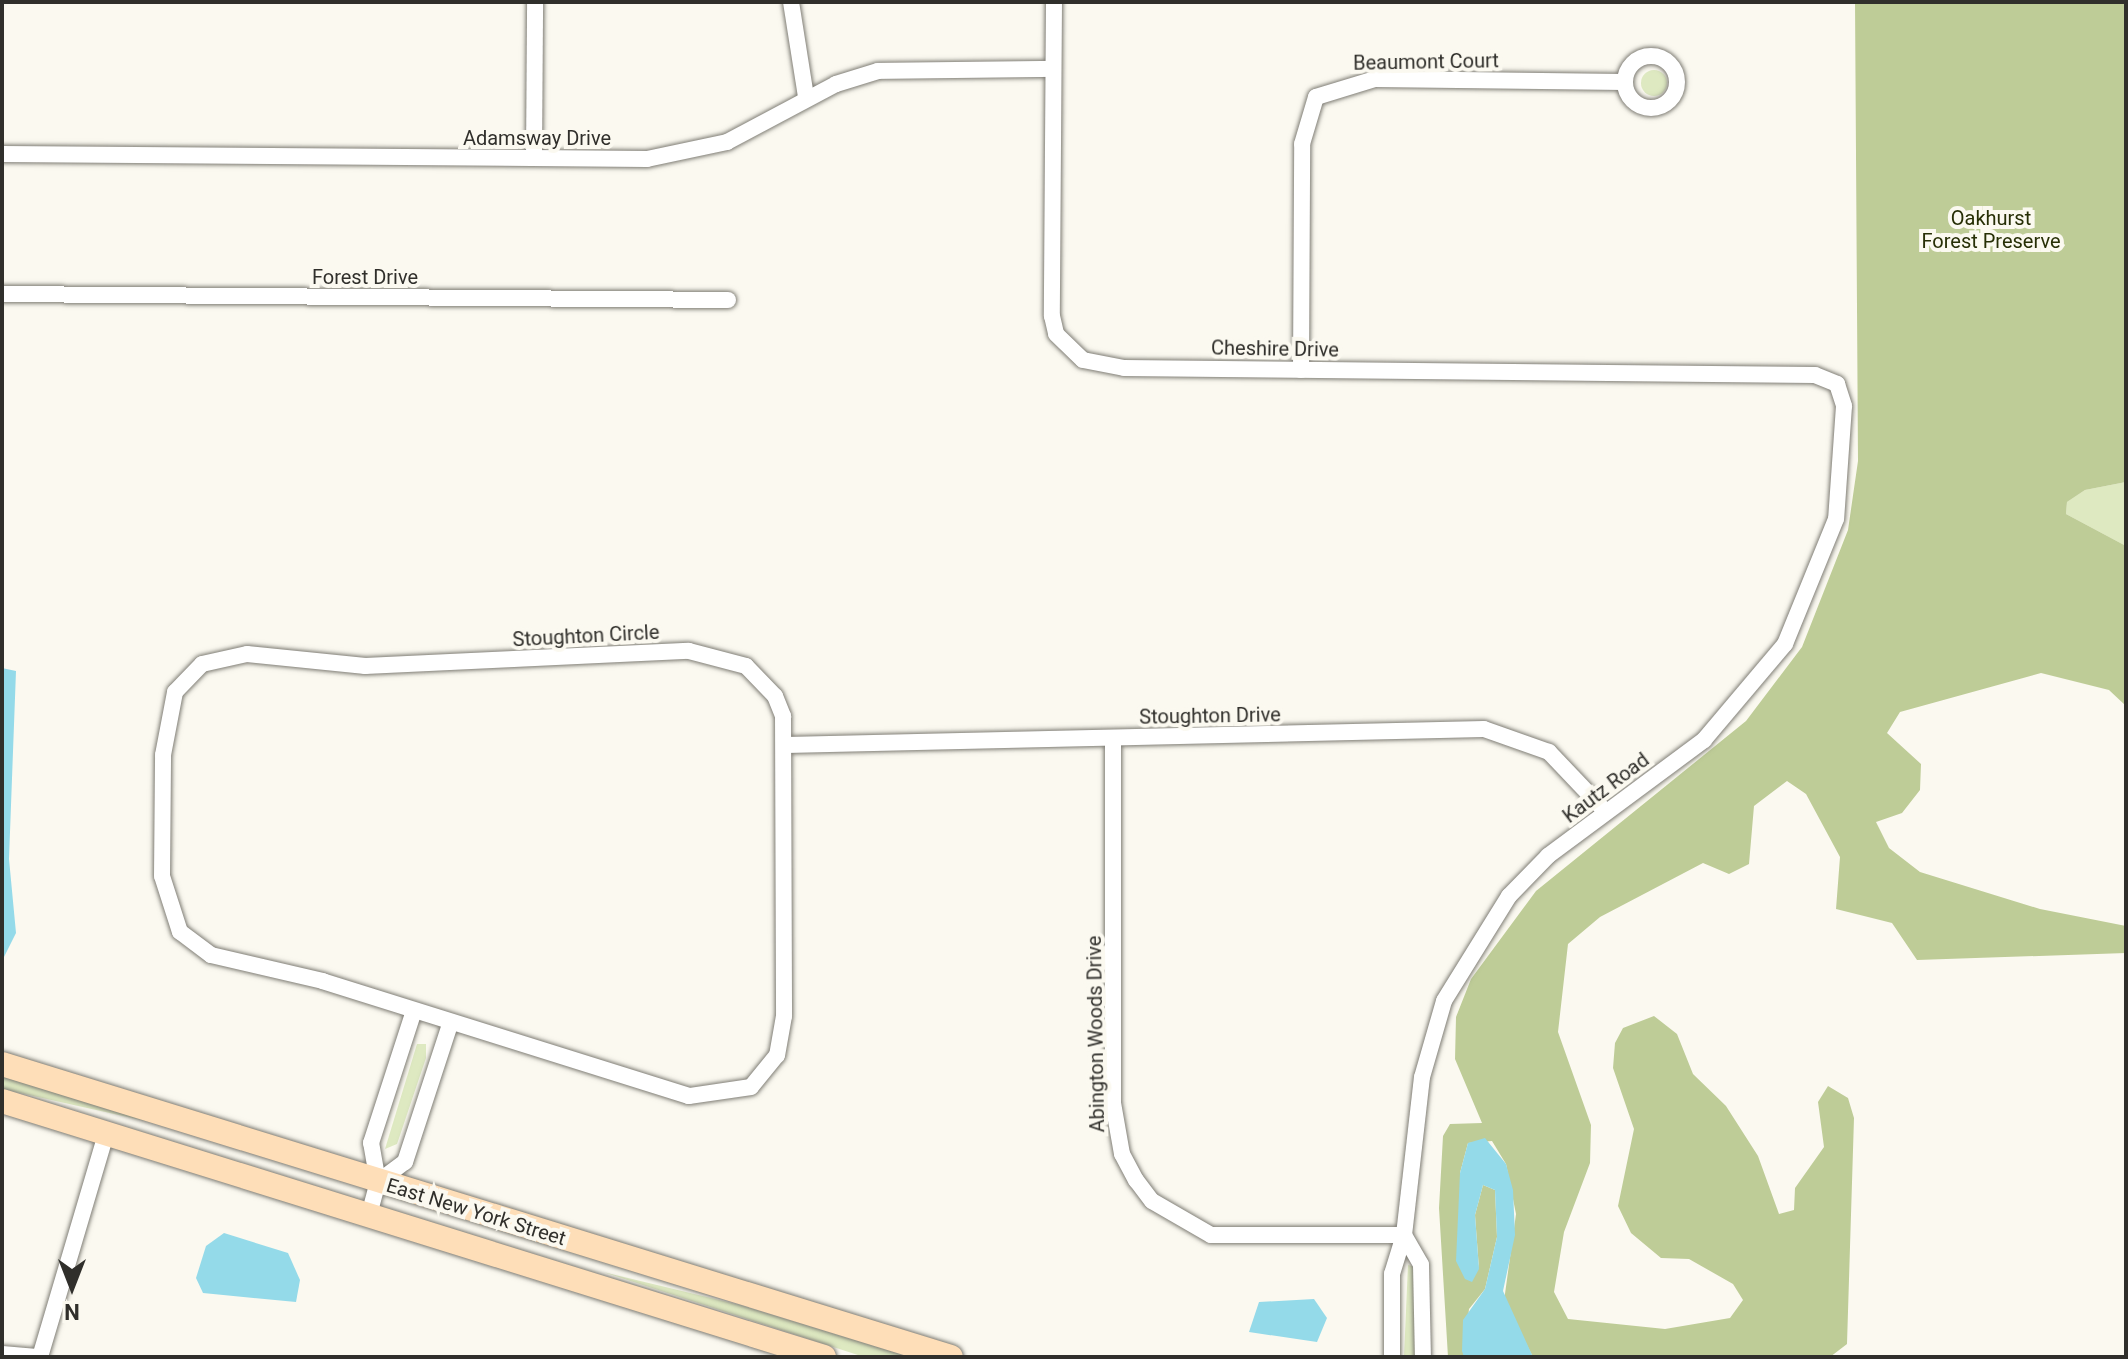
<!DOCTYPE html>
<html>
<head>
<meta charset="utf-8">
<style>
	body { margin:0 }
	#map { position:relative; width:2128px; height:1359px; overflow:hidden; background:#fbf9f0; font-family:Roboto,sans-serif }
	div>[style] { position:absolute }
	.green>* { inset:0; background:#dee9c1 }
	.round { border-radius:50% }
	.forest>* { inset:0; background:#becc97 }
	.water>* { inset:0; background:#94dae9 }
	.roads { filter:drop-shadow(0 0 2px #7f7d75) drop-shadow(0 0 2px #7f7d75) }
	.minor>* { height:16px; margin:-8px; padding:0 8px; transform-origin:8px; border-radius:8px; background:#fff }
	.minor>.ring { margin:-8px; padding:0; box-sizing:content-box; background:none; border:16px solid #fff; border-radius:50% }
	.primary>* { height:24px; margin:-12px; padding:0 12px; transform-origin:12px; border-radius:12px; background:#fedeb8 }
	span { translate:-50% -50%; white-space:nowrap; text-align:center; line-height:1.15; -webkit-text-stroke:8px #fbf9f0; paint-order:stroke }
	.street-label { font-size:20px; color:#302f2b }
	.park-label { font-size:20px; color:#272f06 }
	.frame { position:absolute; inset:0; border:4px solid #302f2b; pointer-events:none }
	.north { position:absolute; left:32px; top:1247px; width:80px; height:80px; -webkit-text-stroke:6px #fbf9f0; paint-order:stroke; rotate:180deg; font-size:22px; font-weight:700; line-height:32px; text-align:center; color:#302f2b }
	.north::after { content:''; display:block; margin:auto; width:28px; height:36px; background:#302f2b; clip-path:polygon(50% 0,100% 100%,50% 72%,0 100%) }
</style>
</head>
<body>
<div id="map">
	<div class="green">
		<div class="round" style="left:1641px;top:70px;width:26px;height:26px"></div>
		<div style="clip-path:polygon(2126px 482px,2126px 546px,2066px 514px,2067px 502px,2085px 490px)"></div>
		<div style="clip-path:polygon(417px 1044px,426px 1044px,426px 1058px,397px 1144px,385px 1149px)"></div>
		<div style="clip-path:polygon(2px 1075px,159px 1124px,2px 1089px)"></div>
		<div style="clip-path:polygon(1408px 1265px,1415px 1267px,1418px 1357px,1404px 1357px)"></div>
		<div style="clip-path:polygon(603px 1272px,740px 1305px,910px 1357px,864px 1357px)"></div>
	</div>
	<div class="forest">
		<div style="clip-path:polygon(1855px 2px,2126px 2px,2126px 482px,2085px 490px,2067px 502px,2066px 514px,2126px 546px,2126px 706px,2109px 690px,2041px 673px,1900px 712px,1887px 733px,1921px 764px,1920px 790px,1902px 813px,1876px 822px,1889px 848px,1920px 872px,2040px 909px,2126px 926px,2126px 953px,1917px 960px,1892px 923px,1836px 909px,1840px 857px,1806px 794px,1787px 781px,1754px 806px,1749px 864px,1729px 874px,1703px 863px,1600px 917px,1568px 944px,1558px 1032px,1591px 1125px,1590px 1163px,1564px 1232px,1554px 1292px,1568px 1319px,1665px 1329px,1730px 1318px,1743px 1300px,1733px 1284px,1689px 1259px,1661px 1258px,1631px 1233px,1618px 1206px,1634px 1129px,1613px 1068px,1615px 1043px,1623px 1028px,1654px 1016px,1677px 1034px,1693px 1074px,1726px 1106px,1758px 1156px,1779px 1214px,1794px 1210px,1795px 1188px,1824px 1147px,1818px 1102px,1828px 1086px,1848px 1098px,1854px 1118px,1847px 1344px,1830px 1357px,1533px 1357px,1504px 1301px,1516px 1214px,1506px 1164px,1492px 1141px,1468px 1143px,1460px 1173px,1479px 1269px,1475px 1215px,1483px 1185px,1495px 1190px,1497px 1237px,1485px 1289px,1469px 1309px,1464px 1357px,1448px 1357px,1439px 1208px,1443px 1136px,1450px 1124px,1482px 1123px,1455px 1059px,1456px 1017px,1471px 979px,1536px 891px,1746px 721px,1802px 647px,1848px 530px,1858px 461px)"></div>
	</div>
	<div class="water">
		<div style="clip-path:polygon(2px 668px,16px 671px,9px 859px,16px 933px,2px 961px)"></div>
		<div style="clip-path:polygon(1485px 1138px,1506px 1164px,1513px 1190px,1515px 1235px,1503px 1291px,1533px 1357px,1464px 1357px,1462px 1351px,1463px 1320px,1485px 1289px,1497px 1237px,1495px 1190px,1483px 1185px,1475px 1215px,1479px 1269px,1472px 1282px,1465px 1279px,1456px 1261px,1460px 1173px,1468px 1143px)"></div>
		<div style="clip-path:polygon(224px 1233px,288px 1253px,300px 1280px,296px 1302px,203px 1293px,196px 1278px,206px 1246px)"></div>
		<div style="clip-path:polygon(1314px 1299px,1327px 1318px,1317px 1342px,1249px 1332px,1259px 1302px)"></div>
	</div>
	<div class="roads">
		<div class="minor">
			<div style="left:791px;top:2px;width:96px;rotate:81deg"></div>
			<div style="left:1054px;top:2px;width:314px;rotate:90.4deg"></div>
			<div style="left:1052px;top:316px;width:18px;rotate:77deg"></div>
			<div style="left:1056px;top:334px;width:37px;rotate:44deg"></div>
			<div style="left:1083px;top:360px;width:42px;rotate:11deg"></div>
			<div style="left:1124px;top:368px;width:691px;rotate:0.58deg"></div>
			<div style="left:1815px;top:375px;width:24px;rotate:22deg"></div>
			<div style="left:1837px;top:384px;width:23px;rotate:72deg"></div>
			<div style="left:1844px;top:406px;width:113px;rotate:94deg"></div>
			<div style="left:1836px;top:519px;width:135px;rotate:112.2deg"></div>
			<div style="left:1785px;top:644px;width:126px;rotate:130.2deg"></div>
			<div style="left:1704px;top:740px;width:194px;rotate:143.4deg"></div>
			<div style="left:1548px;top:856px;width:56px;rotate:134.3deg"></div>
			<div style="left:1509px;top:896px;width:123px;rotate:121.8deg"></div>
			<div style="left:1444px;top:1001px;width:79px;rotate:106.1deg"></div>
			<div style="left:1422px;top:1077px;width:159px;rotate:96.5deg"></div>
			<div style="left:1404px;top:1235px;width:41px;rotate:107.1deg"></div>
			<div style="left:1392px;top:1274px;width:83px;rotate:90deg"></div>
			<div class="ring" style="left:1625px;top:56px;width:36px;height:36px"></div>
			<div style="left:2px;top:154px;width:645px;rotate:0.44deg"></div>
			<div style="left:647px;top:159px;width:82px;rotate:-12deg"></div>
			<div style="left:727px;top:142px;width:123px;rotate:-28deg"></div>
			<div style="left:836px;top:84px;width:44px;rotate:-17.2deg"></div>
			<div style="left:878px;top:71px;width:175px;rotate:-0.7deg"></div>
			<div style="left:534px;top:158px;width:156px;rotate:-89.6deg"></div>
			<div style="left:2px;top:294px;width:726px;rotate:0.47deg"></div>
			<div style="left:1301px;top:370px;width:226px;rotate:-89.7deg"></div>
			<div style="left:1302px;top:144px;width:49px;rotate:-73.4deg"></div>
			<div style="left:1316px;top:97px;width:62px;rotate:-17deg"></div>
			<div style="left:1375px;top:79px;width:249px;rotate:0.7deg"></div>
			<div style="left:689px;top:651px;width:59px;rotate:14.7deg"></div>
			<div style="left:746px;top:666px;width:42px;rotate:46deg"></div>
			<div style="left:775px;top:696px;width:22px;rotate:68deg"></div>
			<div style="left:783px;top:716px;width:300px;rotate:89.8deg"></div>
			<div style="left:784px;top:1016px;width:40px;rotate:100deg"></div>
			<div style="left:777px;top:1055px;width:41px;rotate:129.1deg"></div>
			<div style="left:751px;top:1087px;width:63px;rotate:171.7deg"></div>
			<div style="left:689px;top:1096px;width:384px;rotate:-162.6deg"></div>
			<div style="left:323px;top:981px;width:115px;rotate:-166.9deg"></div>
			<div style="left:211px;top:955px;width:39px;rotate:-143deg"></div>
			<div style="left:180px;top:932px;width:59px;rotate:-107.8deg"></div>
			<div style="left:162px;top:876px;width:121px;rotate:-89.5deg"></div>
			<div style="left:163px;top:755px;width:64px;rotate:-79.2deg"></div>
			<div style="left:175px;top:692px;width:39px;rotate:-46deg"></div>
			<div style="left:202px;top:664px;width:46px;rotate:-12.5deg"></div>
			<div style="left:247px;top:654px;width:119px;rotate:5.8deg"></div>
			<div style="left:365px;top:666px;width:324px;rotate:-2.7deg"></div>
			<div style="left:1113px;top:739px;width:364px;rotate:90deg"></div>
			<div style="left:1113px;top:1103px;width:52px;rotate:80deg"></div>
			<div style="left:1122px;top:1154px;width:30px;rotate:62deg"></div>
			<div style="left:1136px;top:1180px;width:26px;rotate:53deg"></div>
			<div style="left:1152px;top:1201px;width:68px;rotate:30deg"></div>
			<div style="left:1211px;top:1235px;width:193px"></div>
			<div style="left:786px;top:745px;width:698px;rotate:-1.31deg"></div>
			<div style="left:1484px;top:729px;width:69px;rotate:19.5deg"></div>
			<div style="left:1549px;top:752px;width:81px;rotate:46.5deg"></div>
			<div style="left:378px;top:1182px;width:34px;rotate:-37deg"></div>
			<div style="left:405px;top:1162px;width:145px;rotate:-71.9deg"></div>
			<div style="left:369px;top:1215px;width:34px;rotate:-75deg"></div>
			<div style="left:378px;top:1182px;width:40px;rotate:-100deg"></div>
			<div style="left:371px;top:1143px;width:139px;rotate:-72deg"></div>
			<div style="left:1404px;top:1235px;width:34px;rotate:60deg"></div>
			<div style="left:1421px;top:1265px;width:92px;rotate:88.8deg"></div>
			<div style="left:2px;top:1354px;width:32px;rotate:5deg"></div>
			<div style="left:40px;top:1357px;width:233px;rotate:-73.5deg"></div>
		</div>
		<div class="primary">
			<div style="left:2px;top:1064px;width:993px;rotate:17.16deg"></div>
			<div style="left:2px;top:1101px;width:861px;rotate:17.3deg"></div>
		</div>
	</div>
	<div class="street-label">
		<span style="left:1426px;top:62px;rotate:-1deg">Beaumont Court</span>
		<span style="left:537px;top:138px">Adamsway Drive</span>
		<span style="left:365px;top:277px">Forest Drive</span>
		<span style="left:1275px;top:349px;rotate:1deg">Cheshire Drive</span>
		<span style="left:586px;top:636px;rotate:-3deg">Stoughton Circle</span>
		<span style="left:1210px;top:716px;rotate:-1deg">Stoughton Drive</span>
		<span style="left:1606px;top:788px;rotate:-37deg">Kautz Road</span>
		<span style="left:1096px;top:1034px;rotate:-91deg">Abington Woods Drive</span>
		<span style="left:476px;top:1212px;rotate:17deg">East New York Street</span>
	</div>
	<div class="park-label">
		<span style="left:1991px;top:230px">Oakhurst<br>Forest Preserve</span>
	</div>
	<div class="frame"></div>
	<div class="north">N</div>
</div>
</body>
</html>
